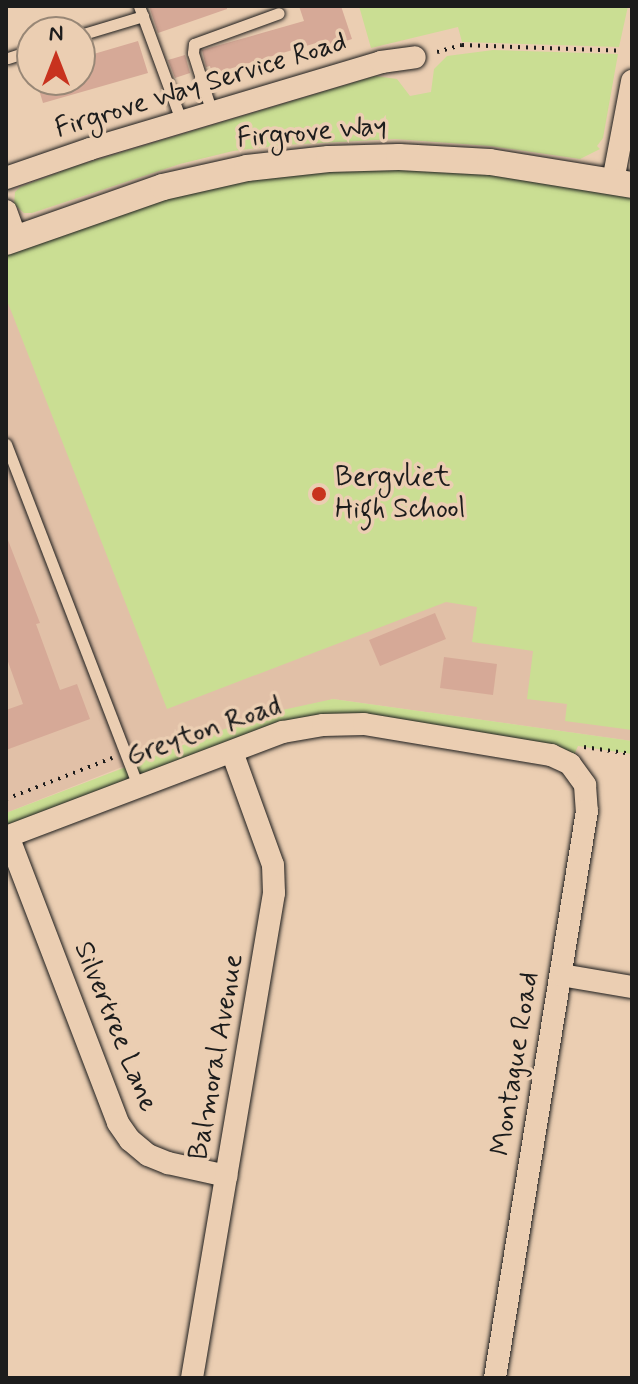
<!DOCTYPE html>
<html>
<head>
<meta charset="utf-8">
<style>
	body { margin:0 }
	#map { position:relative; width:638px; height:1384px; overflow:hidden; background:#ebceb2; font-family:Mynerve,sans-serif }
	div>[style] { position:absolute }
	.built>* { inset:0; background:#e1c0a7 }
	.green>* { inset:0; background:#cade93 }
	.building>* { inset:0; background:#d6a997 }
	.path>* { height:4px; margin-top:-2px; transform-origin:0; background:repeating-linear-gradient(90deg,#1c1c1c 0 2px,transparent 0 8px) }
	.roads { filter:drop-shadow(0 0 2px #1c1c1c) drop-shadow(0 0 2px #1c1c1c) }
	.service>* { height:11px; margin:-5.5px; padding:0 5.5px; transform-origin:5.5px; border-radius:5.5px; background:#ebceb2 }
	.minor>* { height:22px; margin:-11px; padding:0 11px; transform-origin:11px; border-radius:11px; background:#ebceb2 }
	.tertiary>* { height:26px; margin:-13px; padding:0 13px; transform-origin:13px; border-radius:13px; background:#ebceb2 }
	.dots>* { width:22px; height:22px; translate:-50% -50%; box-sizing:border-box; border:4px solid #ebceb2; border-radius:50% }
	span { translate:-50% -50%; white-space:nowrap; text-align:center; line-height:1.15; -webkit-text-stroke:7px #ebceb2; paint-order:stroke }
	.street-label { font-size:28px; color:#1c1c1c }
	.poi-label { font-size:28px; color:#1c1c1c }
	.left { translate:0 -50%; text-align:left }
	.frame { position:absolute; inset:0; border:8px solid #1c1c1c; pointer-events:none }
	.north { position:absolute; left:16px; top:16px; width:80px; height:80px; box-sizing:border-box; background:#ebceb2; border:2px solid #988776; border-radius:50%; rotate:0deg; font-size:22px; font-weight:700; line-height:32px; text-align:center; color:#1c1c1c }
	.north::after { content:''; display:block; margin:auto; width:28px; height:36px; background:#c8321e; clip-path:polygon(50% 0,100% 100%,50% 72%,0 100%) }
</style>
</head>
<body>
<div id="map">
	<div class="built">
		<div style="clip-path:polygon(632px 233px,632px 741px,333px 699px,180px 744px,6px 813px,6px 290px)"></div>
	</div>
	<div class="green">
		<div style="clip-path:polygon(359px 6px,628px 6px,619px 47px,462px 42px,458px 27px,371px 48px)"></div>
		<div style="clip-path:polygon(493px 50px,618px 54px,603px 138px,597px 146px,600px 149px,580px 159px,490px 146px,395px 139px,283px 145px,233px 151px,180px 164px,32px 213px,24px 213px,14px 204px,15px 192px,20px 187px,76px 166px,375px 76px,397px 79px,410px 96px,431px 92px,434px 69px,447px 56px)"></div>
		<div style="clip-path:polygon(329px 159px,632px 185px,632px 730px,565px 721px,567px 704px,527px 699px,533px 651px,472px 642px,477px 607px,446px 602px,167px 709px,6px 298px,6px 211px,16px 238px,91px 211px)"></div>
		<div style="clip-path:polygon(333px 699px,632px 741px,632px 754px,578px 746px,570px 764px,323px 725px,6px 837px,6px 813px,264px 714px)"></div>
	</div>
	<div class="building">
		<div style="clip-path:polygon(149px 6px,227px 6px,227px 9px,158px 33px)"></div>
		<div style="clip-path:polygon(299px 6px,341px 6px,352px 39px,319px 50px,316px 43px,212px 74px,210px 66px,206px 67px,202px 50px,304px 21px)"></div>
		<div style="clip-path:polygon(138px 41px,148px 73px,43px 103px,36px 80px,80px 80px,80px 58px)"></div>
		<div style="clip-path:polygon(185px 55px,190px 73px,175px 78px,168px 60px)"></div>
		<div style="clip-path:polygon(6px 535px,40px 623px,36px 624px,60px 690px,77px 684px,90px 719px,6px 750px,6px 710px,23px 704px,6px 656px)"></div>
		<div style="clip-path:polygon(435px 613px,446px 639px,380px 666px,369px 640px)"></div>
		<div style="clip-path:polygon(444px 657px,497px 664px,493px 695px,440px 688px)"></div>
	</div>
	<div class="path">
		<div style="left:437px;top:52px;width:26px;rotate:-16deg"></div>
		<div style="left:462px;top:45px;width:160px;rotate:2.1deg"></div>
		<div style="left:584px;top:747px;width:49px;rotate:8.3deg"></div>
		<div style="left:6px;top:799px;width:114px;rotate:-21.1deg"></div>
	</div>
	<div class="roads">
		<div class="service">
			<div style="left:139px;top:6px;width:125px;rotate:69.8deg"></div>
			<div style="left:80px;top:35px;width:66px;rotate:-16.8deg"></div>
			<div style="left:8px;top:58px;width:25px;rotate:-18deg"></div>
			<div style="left:212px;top:113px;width:63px;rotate:-107.6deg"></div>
			<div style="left:193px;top:53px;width:9px;rotate:-84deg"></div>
			<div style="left:194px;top:44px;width:90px;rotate:-20deg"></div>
			<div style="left:6px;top:444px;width:367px;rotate:68.9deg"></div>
		</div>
		<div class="minor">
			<div style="left:6px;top:178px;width:89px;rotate:-19deg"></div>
			<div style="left:90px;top:149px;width:304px;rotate:-16.6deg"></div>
			<div style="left:381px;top:62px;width:34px;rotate:-8deg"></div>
			<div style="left:613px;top:181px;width:102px;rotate:-79.2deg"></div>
			<div style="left:6px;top:211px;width:30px;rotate:70deg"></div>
			<div style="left:8px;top:836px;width:307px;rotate:69deg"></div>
			<div style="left:118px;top:1123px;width:21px;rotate:55deg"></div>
			<div style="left:130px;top:1140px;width:23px;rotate:40deg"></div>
			<div style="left:148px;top:1155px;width:22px;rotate:22deg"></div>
			<div style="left:168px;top:1163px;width:60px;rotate:12.4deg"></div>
			<div style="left:6px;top:837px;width:296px;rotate:-20.8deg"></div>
			<div style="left:283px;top:732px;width:41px;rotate:-9.9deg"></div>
			<div style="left:323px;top:725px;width:41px;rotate:-1.4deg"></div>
			<div style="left:364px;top:724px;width:190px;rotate:9.4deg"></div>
			<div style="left:551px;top:755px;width:21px;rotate:25deg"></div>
			<div style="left:570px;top:764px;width:26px;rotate:54deg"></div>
			<div style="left:585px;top:785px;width:26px;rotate:86deg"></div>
			<div style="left:587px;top:811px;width:574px;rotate:99.22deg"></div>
			<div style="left:561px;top:975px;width:72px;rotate:9.6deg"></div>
			<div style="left:192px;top:1378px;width:492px;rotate:-80.4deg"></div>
			<div style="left:274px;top:893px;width:28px;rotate:-92deg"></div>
			<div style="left:273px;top:865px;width:120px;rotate:-109.9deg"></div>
		</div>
		<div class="tertiary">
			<div style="left:6px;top:242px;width:166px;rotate:-19.3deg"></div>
			<div style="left:163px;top:187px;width:86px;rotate:-12.7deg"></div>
			<div style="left:247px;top:168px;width:82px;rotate:-6.3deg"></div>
			<div style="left:329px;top:159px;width:70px;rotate:-1.6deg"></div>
			<div style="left:399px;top:157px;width:91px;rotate:3.1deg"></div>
			<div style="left:490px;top:162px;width:144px;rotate:9.2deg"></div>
		</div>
	</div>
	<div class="dots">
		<div style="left:319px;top:494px;background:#c8321e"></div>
	</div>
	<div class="street-label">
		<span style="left:201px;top:86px;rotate:-17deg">Firgrove Way Service Road</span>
		<span style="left:312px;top:133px;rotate:-5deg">Firgrove Way</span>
		<span style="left:204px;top:732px;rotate:-19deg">Greyton Road</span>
		<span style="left:115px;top:1027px;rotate:68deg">Silvertree Lane</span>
		<span style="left:217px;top:1057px;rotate:-80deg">Balmoral Avenue</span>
		<span style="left:516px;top:1064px;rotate:-81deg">Montague Road</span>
	</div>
	<div class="poi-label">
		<span class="left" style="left:335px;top:494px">Bergvliet<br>High School</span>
	</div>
	<div class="frame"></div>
	<div class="north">N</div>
</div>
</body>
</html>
